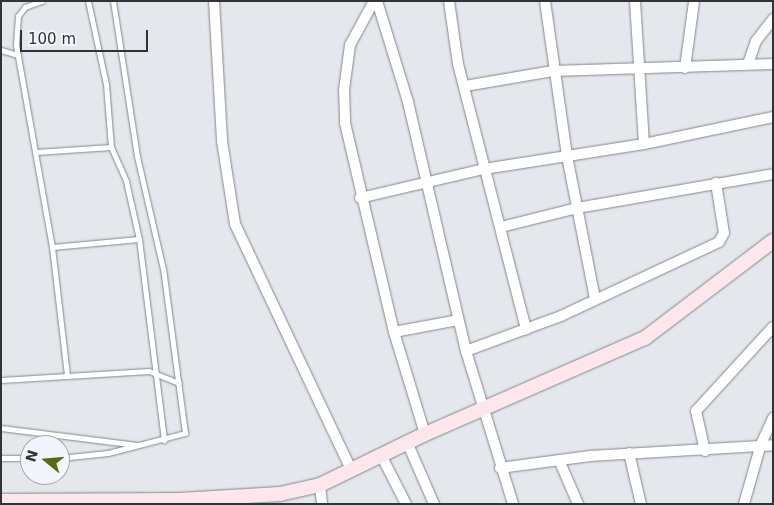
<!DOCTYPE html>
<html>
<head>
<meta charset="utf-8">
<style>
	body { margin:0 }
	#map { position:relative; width:774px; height:505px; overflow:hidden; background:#e4e8ed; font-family:"DejaVu Sans",sans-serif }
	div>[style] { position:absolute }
	.roads { filter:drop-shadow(0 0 1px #83878c) drop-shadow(0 0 1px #83878c) }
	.lane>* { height:5px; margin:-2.5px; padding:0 2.5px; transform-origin:2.5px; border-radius:2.5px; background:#fff }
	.street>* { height:10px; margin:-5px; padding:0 5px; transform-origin:5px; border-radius:5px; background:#fff }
	.secondary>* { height:14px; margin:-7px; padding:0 7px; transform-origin:7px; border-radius:7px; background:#fde7ec }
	span { translate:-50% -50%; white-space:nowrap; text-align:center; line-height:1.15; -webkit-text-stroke:4px #f2f5fb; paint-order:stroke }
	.frame { position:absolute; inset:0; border:2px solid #323335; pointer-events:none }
	.north { position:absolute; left:20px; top:435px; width:50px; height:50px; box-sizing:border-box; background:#f2f5fb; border:1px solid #a5a7ac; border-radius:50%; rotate:287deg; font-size:14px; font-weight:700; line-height:20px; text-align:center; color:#323335 }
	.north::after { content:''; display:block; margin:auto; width:18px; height:22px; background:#596a16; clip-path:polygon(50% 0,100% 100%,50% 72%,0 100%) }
	.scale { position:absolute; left:20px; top:30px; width:128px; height:22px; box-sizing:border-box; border:2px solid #323335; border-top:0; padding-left:6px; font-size:15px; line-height:18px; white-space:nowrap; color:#323335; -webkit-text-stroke:4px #f2f5fb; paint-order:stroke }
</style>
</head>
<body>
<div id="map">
	<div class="roads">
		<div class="lane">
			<div style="left:42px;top:1px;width:18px;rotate:161deg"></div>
			<div style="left:25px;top:7px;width:11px;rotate:128deg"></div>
			<div style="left:18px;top:16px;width:29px;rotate:94deg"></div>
			<div style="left:16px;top:45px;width:205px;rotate:79.9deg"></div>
			<div style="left:52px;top:247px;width:128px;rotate:83.3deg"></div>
			<div style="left:88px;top:1px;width:85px;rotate:77.8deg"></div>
			<div style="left:106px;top:84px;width:63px;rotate:85.5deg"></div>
			<div style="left:111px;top:147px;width:37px;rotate:66deg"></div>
			<div style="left:126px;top:181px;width:59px;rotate:77.4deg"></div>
			<div style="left:139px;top:239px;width:203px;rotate:82.9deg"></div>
			<div style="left:1px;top:50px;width:17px;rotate:17deg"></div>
			<div style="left:36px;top:152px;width:75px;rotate:-3.8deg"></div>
			<div style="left:52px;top:247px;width:87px;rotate:-5.3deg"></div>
			<div style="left:1px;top:380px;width:148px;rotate:-3.5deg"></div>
			<div style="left:149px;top:371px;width:32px;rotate:22deg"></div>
			<div style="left:1px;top:428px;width:137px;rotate:7.1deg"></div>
			<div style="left:1px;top:458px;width:29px"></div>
			<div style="left:60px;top:458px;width:48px;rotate:-5.9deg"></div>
			<div style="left:108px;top:453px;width:80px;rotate:-14.6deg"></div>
			<div style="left:185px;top:433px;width:165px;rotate:-97.6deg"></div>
			<div style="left:163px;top:269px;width:116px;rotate:-103deg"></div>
			<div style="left:137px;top:156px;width:157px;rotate:-98.8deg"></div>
		</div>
		<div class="street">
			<div style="left:214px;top:1px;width:140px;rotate:86.7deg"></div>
			<div style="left:222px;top:141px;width:84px;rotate:81.1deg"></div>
			<div style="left:235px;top:224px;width:271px;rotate:64.7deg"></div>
			<div style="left:374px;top:1px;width:50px;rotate:118.6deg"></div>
			<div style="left:350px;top:45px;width:45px;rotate:97.6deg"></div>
			<div style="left:344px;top:90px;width:33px;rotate:88deg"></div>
			<div style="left:345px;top:123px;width:215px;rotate:76.8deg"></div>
			<div style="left:394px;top:332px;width:107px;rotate:73.1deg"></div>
			<div style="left:377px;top:1px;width:106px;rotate:72.9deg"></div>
			<div style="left:408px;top:102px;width:256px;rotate:76.9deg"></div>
			<div style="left:466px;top:351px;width:160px;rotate:72.9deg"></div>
			<div style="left:449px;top:1px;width:64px;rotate:81.9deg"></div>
			<div style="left:458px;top:64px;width:274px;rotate:75.6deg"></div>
			<div style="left:545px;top:1px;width:157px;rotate:81.9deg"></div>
			<div style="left:567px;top:156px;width:146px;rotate:78.9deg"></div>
			<div style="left:635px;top:1px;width:143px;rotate:86.4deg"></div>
			<div style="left:748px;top:64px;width:24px;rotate:-71deg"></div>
			<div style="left:756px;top:41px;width:28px;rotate:-52deg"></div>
			<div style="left:685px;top:68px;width:68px;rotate:-82.3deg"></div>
			<div style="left:465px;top:86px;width:89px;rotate:-9.7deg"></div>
			<div style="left:553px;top:71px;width:220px;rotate:-1.8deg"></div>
			<div style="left:360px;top:198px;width:127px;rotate:-13.2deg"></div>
			<div style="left:484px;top:169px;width:162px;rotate:-8.9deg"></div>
			<div style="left:644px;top:144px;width:132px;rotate:-11.8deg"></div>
			<div style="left:501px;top:227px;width:78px;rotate:-14deg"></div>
			<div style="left:577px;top:208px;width:199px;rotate:-9.8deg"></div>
			<div style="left:394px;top:332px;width:65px;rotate:-10.6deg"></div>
			<div style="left:466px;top:351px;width:101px;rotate:-20.2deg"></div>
			<div style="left:561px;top:316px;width:174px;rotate:-25.1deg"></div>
			<div style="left:719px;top:242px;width:10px;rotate:-61deg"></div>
			<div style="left:724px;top:233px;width:51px;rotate:-99.1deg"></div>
			<div style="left:407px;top:442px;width:68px;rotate:66.5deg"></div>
			<div style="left:705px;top:451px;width:41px;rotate:-102.7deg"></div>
			<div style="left:696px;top:411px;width:114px;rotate:-47.5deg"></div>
			<div style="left:629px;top:453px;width:52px;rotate:76.8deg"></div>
			<div style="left:381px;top:455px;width:55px;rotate:63deg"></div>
			<div style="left:559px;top:460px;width:48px;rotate:66.6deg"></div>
			<div style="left:500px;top:468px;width:91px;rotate:-7.6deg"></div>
			<div style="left:590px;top:456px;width:183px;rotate:-3.4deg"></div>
			<div style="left:320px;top:485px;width:19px;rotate:84deg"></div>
			<div style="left:744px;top:504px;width:62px;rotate:-74.2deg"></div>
			<div style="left:761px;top:444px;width:29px;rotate:-65deg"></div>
		</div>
		<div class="secondary">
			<div style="left:1px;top:501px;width:179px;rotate:-0.3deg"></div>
			<div style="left:180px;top:500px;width:100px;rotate:-3.4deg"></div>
			<div style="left:280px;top:494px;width:41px;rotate:-12.7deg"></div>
			<div style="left:320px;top:485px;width:117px;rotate:-25.9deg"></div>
			<div style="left:425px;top:434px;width:240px;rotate:-23.6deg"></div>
			<div style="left:645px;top:338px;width:161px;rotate:-37.2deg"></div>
		</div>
	</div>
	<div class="frame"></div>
	<div class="north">N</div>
	<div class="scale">100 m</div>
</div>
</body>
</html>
